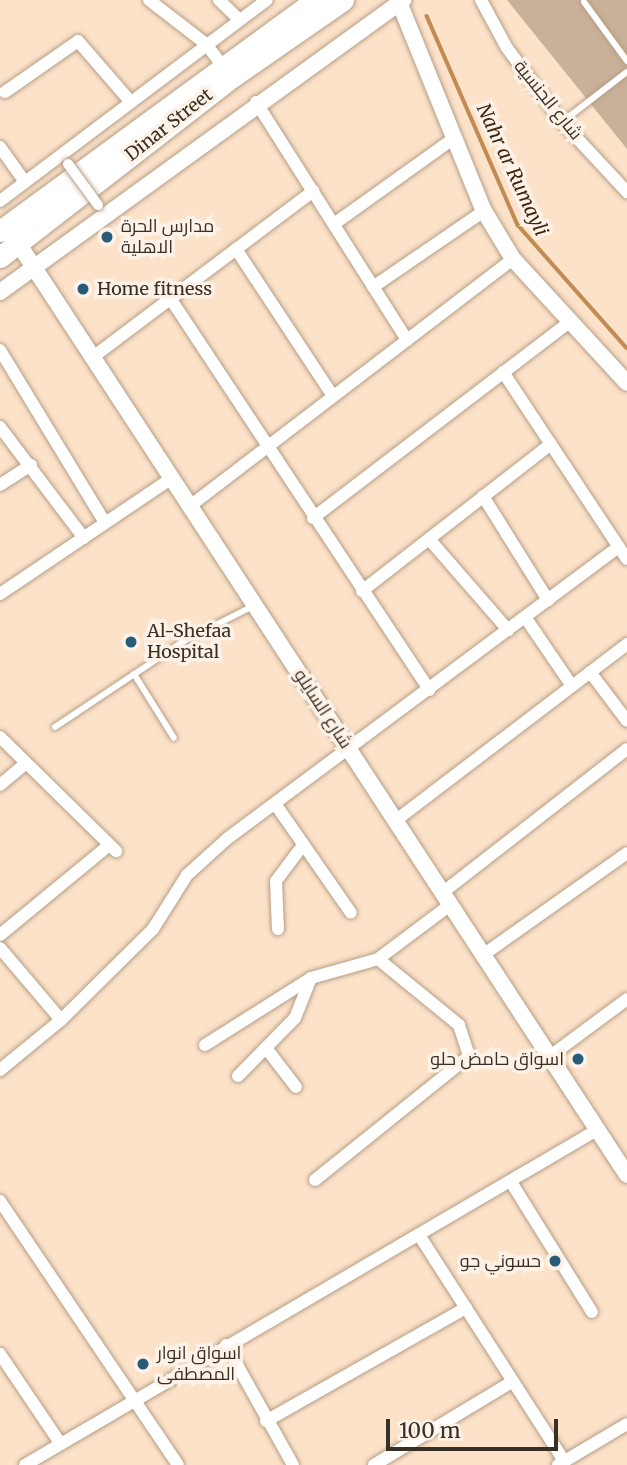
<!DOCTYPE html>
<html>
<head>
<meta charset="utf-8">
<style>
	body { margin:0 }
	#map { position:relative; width:627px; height:1465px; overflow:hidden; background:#fce2c9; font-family:Merriweather,Cairo,serif }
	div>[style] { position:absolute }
	.stream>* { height:3.5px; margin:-1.75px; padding:0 1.75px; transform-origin:1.75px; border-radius:1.75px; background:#c18b54 }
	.building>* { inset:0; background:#c9b098 }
	.roads { filter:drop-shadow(0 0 2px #b69e86) drop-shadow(0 0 2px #b69e86) }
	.service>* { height:6px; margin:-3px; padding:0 3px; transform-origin:3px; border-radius:3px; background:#fff }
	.minor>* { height:12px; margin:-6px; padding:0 6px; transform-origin:6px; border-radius:6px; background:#fff }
	.tertiary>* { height:16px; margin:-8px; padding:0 8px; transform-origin:8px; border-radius:8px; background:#fff }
	.primary>* { height:21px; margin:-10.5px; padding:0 10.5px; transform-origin:10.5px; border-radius:10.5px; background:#fff }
	.bridges { filter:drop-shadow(0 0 2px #b69e86) drop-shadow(0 0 2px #b69e86) }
	.pedestrian-bridge>* { height:10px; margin:-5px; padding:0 5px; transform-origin:5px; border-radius:5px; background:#fff }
	.dots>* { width:19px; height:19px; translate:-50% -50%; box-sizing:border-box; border:4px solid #fdf2e8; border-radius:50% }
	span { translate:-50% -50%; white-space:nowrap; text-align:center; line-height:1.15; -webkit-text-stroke:7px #fdf2e8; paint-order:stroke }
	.street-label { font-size:18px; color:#382f25 }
	.poi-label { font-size:18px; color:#382f25 }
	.left { translate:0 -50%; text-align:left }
	.right { translate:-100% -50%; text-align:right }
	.water-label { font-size:19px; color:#3d260d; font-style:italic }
	.scale { position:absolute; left:386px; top:1419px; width:172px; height:32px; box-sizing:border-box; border:4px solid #382f25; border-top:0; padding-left:9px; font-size:21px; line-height:24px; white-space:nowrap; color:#382f25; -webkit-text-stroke:5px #fdf2e8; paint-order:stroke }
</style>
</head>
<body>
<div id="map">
	<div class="stream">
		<div style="left:427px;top:16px;width:228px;rotate:66.5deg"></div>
		<div style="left:518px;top:225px;width:164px;rotate:48.5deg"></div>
	</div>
	<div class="building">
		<div style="clip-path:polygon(507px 0,627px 0,627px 149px)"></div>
	</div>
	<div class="roads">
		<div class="service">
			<div style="left:584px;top:2px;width:73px;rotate:53.9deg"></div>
			<div style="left:562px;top:122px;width:82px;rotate:-37.6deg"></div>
			<div style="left:134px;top:674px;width:75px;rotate:58deg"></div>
			<div style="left:55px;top:727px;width:155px;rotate:-33.7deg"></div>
			<div style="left:184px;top:641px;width:77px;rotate:-26.9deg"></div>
		</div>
		<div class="minor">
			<div style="left:149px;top:0;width:72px;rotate:37.7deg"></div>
			<div style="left:206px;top:44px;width:25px;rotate:53deg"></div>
			<div style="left:219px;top:0;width:28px;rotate:44deg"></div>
			<div style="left:481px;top:0;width:55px;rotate:61.6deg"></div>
			<div style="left:507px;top:48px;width:92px;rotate:53.4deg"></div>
			<div style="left:562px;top:122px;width:96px;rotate:47.1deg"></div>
			<div style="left:5px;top:92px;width:89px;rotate:-34.9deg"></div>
			<div style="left:78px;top:41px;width:79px;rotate:49.1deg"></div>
			<div style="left:256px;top:102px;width:282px;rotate:57.6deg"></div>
			<div style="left:0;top:147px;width:43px;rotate:54.5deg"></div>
			<div style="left:0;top:201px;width:334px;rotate:-37deg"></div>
			<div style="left:334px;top:224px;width:148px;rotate:-35.6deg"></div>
			<div style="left:236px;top:249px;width:176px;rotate:56.6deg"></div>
			<div style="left:373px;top:287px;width:135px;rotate:-34.4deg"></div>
			<div style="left:170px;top:298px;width:470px;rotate:56.5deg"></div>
			<div style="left:0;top:350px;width:202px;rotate:58.7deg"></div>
			<div style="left:93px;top:357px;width:276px;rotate:-37deg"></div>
			<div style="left:503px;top:372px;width:224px;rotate:56.5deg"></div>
			<div style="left:0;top:427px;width:139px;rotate:52.9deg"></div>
			<div style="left:0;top:485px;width:37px;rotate:-33deg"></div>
			<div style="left:483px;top:496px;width:123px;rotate:58deg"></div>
			<div style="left:190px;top:506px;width:407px;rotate:-37.4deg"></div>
			<div style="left:313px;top:518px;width:322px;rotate:-37.4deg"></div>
			<div style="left:429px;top:539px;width:121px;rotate:49deg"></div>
			<div style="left:362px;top:591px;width:239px;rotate:-37.9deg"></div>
			<div style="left:0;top:594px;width:207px;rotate:-34deg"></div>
			<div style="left:525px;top:617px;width:83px;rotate:55.7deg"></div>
			<div style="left:590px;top:672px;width:61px;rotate:52.9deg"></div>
			<div style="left:0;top:737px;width:163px;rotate:44.5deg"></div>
			<div style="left:0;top:785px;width:34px;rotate:-40deg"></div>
			<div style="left:276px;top:805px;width:131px;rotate:55.2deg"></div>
			<div style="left:395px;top:821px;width:292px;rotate:-37.3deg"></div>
			<div style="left:442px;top:893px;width:234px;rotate:-37.9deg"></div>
			<div style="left:278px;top:929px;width:48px;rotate:-92.4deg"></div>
			<div style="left:276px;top:881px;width:45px;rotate:-53.1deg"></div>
			<div style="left:0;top:935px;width:141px;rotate:-39.5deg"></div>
			<div style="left:0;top:948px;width:94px;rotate:49.7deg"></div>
			<div style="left:483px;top:955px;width:176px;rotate:-35.3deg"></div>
			<div style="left:205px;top:1045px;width:125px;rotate:-32.3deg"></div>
			<div style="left:311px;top:978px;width:70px;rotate:-15.8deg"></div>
			<div style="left:378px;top:959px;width:90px;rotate:-36.9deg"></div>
			<div style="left:266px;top:1048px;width:49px;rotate:52.4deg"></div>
			<div style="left:549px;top:1057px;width:97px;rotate:-36.6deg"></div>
			<div style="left:0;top:1070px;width:79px;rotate:-39.3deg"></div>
			<div style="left:61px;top:1020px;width:129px;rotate:-44.7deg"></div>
			<div style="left:153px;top:929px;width:64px;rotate:-57.8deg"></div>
			<div style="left:187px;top:875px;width:55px;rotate:-42.1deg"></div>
			<div style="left:228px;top:838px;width:487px;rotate:-36.7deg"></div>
			<div style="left:238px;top:1076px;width:81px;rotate:-45.5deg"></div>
			<div style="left:295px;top:1018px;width:43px;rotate:-68.2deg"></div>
			<div style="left:315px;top:1180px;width:198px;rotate:-38.8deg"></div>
			<div style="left:469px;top:1056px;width:33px;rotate:-108deg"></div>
			<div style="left:459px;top:1025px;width:104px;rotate:-140.8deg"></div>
			<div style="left:511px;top:1182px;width:153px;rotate:58.1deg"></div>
			<div style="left:0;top:1201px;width:318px;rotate:56deg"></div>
			<div style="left:419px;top:1235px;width:269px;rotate:57.3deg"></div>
			<div style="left:226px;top:1345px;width:137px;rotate:60.8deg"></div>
			<div style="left:0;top:1354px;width:107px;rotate:56deg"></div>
			<div style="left:266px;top:1421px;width:230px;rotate:-29.5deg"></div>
			<div style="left:25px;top:1465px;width:663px;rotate:-30.36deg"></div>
			<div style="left:374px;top:1465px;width:162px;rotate:-31.1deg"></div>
			<div style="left:558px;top:1465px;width:80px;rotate:-30.7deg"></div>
		</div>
		<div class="tertiary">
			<div style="left:399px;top:2px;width:226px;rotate:67.9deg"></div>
			<div style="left:484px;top:211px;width:56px;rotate:58.9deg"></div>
			<div style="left:513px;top:259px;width:168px;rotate:47.4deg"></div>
			<div style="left:18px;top:243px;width:1113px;rotate:56.84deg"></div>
			<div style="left:0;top:292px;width:498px;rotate:-35.9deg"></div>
		</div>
		<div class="primary">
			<div style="left:0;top:231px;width:391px;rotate:-36.2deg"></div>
			<div style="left:0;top:257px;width:294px;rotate:-37.8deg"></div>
			<div style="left:232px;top:77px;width:135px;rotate:-34.7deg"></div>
		</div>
	</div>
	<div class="bridges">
		<div class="pedestrian-bridge">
			<div style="left:68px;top:164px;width:51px;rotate:53.8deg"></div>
		</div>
	</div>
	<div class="dots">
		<div style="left:107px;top:237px;background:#285c78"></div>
		<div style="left:83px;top:289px;background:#285c78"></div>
		<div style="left:131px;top:642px;background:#285c78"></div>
		<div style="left:578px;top:1059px;background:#285c78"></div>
		<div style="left:555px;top:1261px;background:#285c78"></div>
		<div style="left:143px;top:1364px;background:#285c78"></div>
	</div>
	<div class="street-label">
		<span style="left:548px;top:100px;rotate:51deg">شارع الجنسية</span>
		<span style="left:169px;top:125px;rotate:-38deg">Dinar Street</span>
		<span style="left:323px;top:709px;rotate:57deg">شارع السايلو</span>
	</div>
	<div class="poi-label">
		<span class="left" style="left:121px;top:237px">مدارس الحرة<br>الاهلية</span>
		<span class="left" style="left:97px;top:289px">Home fitness</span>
		<span class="left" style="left:147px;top:642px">Al-Shefaa<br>Hospital</span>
		<span class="right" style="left:564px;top:1059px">اسواق حامض حلو</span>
		<span class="right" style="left:541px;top:1261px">حسوني جو</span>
		<span class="left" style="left:157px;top:1364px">اسواق انوار<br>المصطفى</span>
	</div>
	<div class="water-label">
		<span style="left:512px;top:170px;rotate:65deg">Nahr ar Rumayli</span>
	</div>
	<div class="scale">100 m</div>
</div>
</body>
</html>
